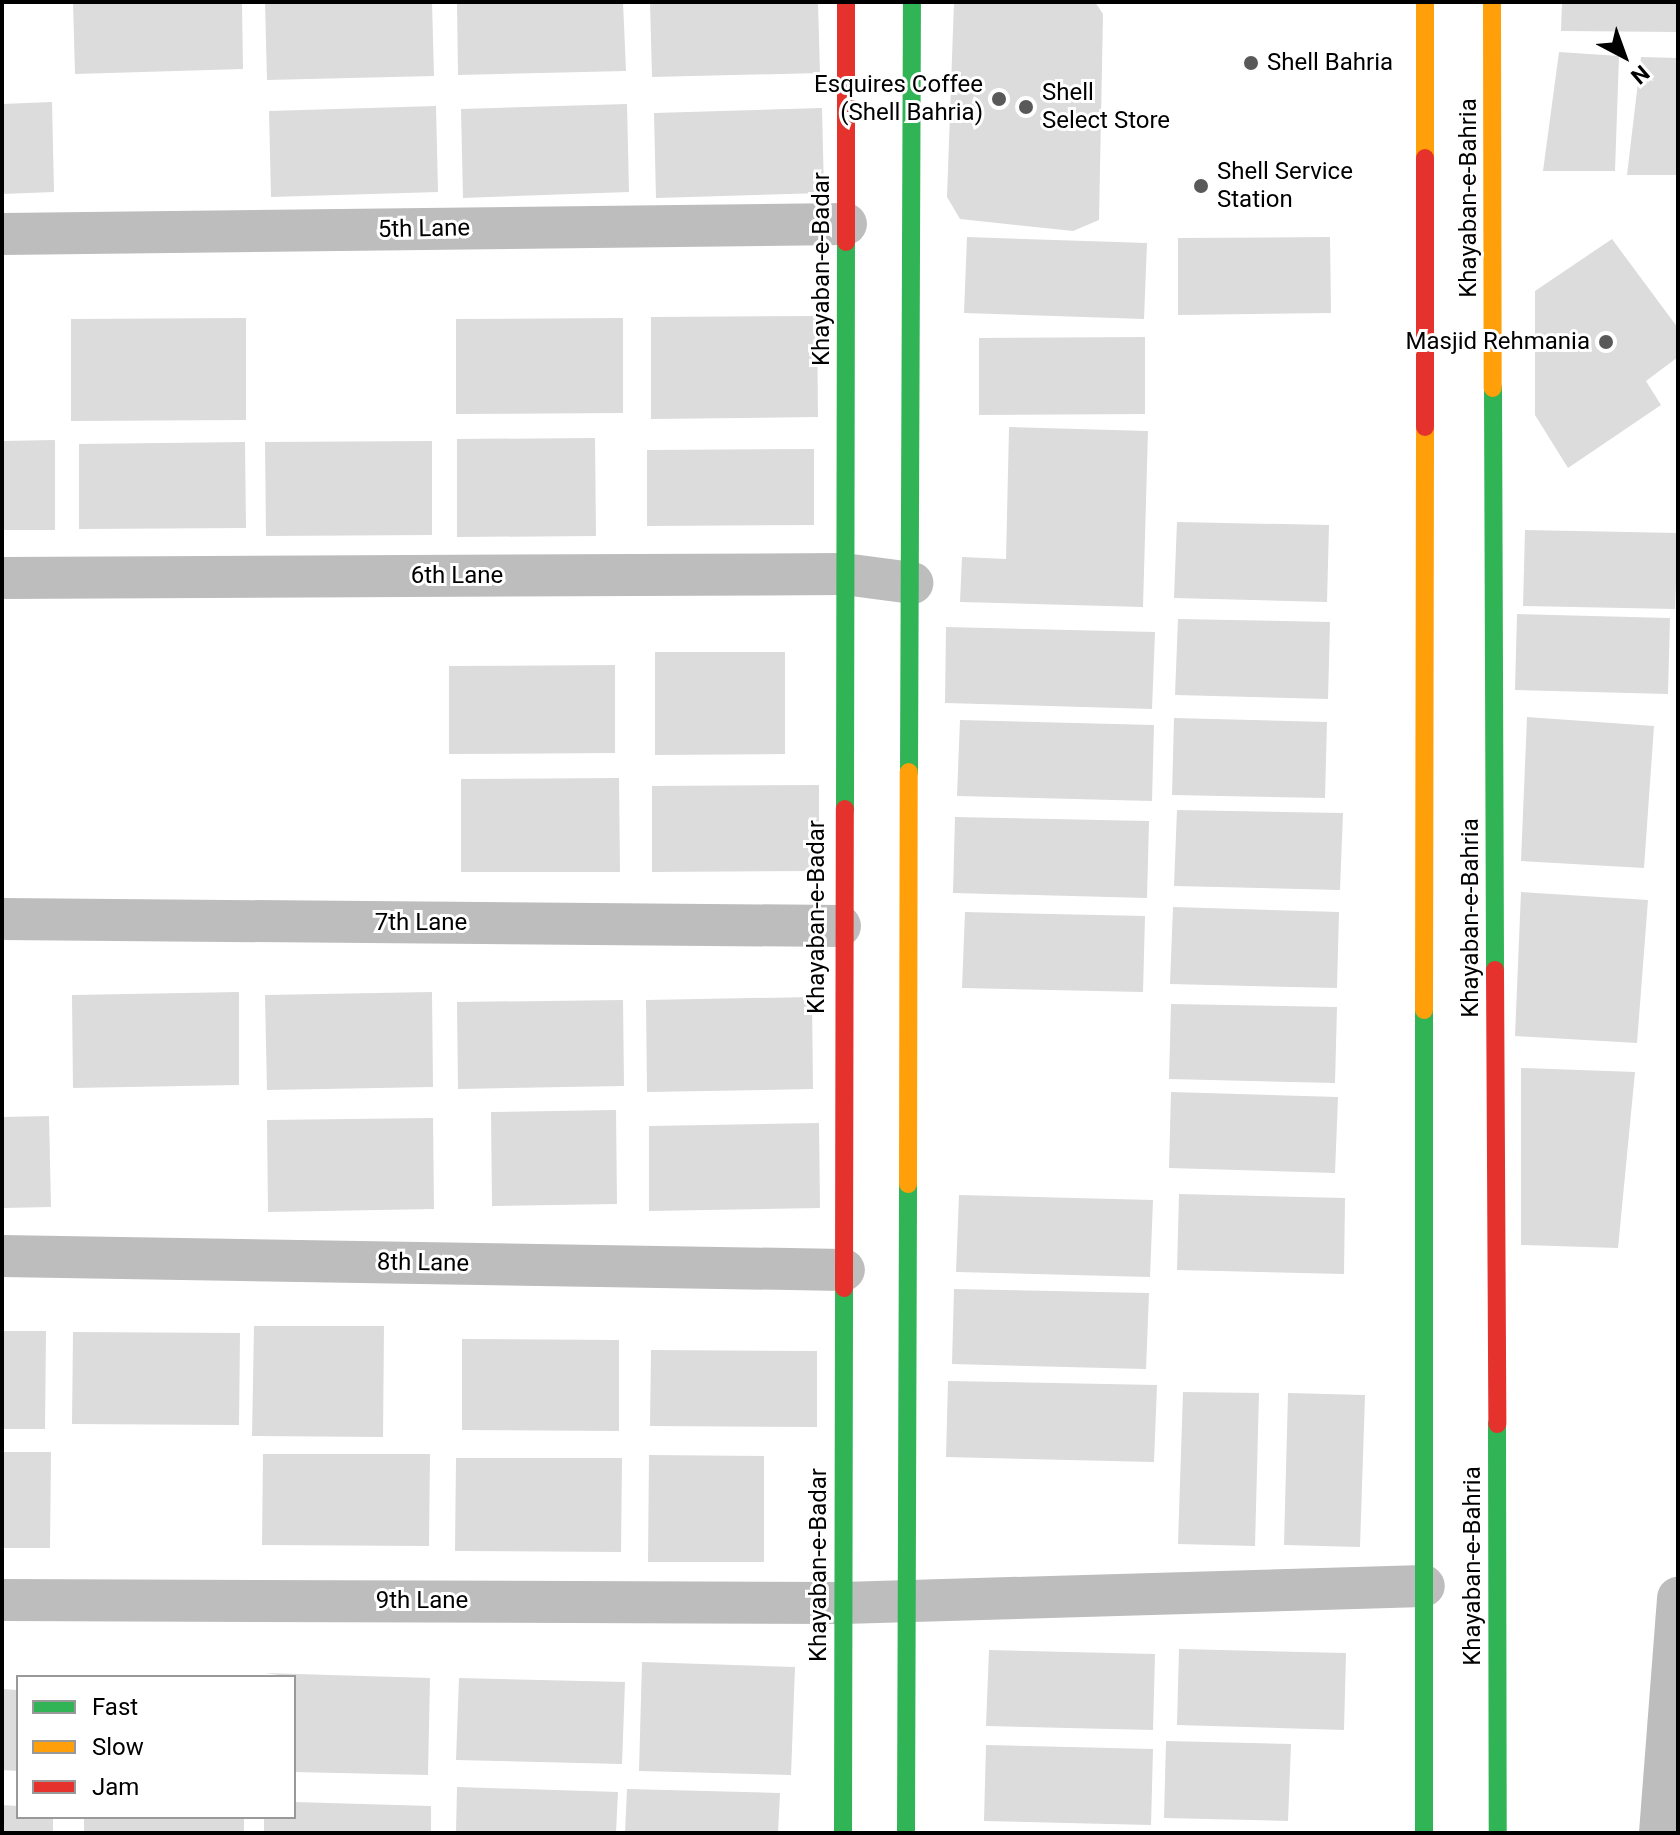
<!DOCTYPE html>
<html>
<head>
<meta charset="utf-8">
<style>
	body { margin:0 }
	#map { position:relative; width:1680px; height:1835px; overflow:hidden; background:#fff; font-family:Roboto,sans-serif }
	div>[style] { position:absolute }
	.building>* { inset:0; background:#dcdcdc }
	.street>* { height:42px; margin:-21px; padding:0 21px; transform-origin:21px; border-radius:21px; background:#bdbdbd }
	.fast>* { height:18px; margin:-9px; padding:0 9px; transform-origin:9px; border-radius:9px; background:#30b455 }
	.slow>* { height:18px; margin:-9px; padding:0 9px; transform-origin:9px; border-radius:9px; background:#ff9f0a }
	.jam>* { height:18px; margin:-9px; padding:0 9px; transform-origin:9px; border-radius:9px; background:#e5322d }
	.dots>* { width:22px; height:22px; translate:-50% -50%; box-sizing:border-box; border:4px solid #fff; border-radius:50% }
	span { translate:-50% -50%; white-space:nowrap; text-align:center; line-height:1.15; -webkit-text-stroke:6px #fff; paint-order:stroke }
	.poi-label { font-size:24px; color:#000 }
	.left { translate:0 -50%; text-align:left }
	.right { translate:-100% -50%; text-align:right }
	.street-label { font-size:24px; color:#000 }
	.frame { position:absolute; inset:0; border:4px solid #000; pointer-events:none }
	.legend { position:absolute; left:16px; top:1675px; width:280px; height:144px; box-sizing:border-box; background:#fff; border:2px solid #999; margin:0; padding:10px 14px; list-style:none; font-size:24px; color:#000 }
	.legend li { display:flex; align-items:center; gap:16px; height:40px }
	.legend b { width:40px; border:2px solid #999 }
	.north { position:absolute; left:1584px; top:16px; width:80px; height:80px; -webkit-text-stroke:6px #fff; paint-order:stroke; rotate:139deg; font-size:22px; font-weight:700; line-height:32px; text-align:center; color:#000 }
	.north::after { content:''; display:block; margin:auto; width:28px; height:36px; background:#000; clip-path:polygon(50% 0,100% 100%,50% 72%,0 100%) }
</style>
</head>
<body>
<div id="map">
	<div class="building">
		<div style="clip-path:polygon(73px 2px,242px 2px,243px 69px,75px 74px)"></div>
		<div style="clip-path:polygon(265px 2px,432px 2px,434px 76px,267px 80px)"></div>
		<div style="clip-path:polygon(457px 2px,623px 2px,626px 71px,458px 75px)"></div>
		<div style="clip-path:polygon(650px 2px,818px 2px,820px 73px,652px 77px)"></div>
		<div style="clip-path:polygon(954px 2px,1095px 2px,1103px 14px,1099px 220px,1073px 231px,960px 219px,947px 197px)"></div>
		<div style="clip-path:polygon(1562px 2px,1678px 2px,1678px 32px,1561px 31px)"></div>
		<div style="clip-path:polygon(1559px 52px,1619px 56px,1615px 171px,1543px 171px)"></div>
		<div style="clip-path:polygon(1641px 57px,1678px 58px,1678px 175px,1627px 175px)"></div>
		<div style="clip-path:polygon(52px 102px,54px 192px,2px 194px,2px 104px)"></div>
		<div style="clip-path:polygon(627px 104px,629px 192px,463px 198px,461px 109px)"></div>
		<div style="clip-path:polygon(436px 106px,438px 192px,271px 197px,269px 111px)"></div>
		<div style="clip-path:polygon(822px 108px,824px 193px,656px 198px,654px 113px)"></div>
		<div style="clip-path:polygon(967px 237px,1147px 243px,1144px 319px,964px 313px)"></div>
		<div style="clip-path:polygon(1330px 237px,1331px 313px,1178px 315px,1178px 238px)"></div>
		<div style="clip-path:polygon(1612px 239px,1678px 328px,1678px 357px,1646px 381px,1661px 405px,1568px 468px,1535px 415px,1535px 291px)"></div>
		<div style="clip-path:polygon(817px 316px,818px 417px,651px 419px,651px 317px)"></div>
		<div style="clip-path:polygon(246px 318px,246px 420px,71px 421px,71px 319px)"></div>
		<div style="clip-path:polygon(623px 318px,623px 413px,456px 414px,456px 319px)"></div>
		<div style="clip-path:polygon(1145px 337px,1145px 414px,979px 415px,979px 338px)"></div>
		<div style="clip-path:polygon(1009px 427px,1148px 431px,1143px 607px,960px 602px,962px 557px,1006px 559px)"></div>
		<div style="clip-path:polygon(595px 438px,596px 536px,457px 537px,457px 439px)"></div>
		<div style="clip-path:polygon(55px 440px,55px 530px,2px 530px,2px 441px)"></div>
		<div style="clip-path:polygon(432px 441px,432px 535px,266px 536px,265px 442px)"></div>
		<div style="clip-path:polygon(245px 442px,246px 528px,79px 529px,79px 444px)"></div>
		<div style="clip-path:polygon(814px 449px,814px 525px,647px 526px,647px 450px)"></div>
		<div style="clip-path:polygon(1177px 522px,1329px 525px,1327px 602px,1174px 598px)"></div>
		<div style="clip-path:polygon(1525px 530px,1678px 533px,1675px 609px,1523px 606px)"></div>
		<div style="clip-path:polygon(1517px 614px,1670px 618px,1668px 694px,1515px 690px)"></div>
		<div style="clip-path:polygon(1178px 619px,1330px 622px,1328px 699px,1175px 695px)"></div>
		<div style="clip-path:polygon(946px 627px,1155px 632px,1152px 709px,945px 703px)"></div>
		<div style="clip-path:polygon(655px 652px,785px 652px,785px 754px,655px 755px)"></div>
		<div style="clip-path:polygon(615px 665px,615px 753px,449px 754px,449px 666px)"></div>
		<div style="clip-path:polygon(1527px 717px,1654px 726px,1644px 868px,1521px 861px)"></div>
		<div style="clip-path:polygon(1174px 718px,1327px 722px,1325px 798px,1172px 795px)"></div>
		<div style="clip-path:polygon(960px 720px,1154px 725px,1152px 801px,957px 796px)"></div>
		<div style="clip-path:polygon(619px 778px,620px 872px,461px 872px,461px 779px)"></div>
		<div style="clip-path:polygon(819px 785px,819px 871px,652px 872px,652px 786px)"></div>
		<div style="clip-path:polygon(1177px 810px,1343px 813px,1340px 890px,1174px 886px)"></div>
		<div style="clip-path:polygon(955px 817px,1149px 821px,1147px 898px,953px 893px)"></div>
		<div style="clip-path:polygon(1521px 892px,1648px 900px,1637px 1043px,1515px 1036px)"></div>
		<div style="clip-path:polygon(1173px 907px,1339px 912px,1337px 988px,1170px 984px)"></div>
		<div style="clip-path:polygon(965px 912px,1145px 916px,1143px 992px,962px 988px)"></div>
		<div style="clip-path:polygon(239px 992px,239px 1085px,73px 1088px,72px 995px)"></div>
		<div style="clip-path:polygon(432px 992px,433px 1087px,267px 1090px,265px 995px)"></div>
		<div style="clip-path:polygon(812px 997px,813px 1089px,647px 1092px,646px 1000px)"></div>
		<div style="clip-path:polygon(623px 1000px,624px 1086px,458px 1089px,457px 1002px)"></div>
		<div style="clip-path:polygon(1171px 1004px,1337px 1007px,1335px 1083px,1169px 1079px)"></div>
		<div style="clip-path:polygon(1521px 1068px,1635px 1072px,1618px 1248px,1521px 1245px)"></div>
		<div style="clip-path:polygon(1171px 1092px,1338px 1097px,1335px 1173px,1169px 1168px)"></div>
		<div style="clip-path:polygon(616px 1110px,617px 1204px,492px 1206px,491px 1112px)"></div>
		<div style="clip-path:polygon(49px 1116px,51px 1207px,2px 1208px,2px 1117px)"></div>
		<div style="clip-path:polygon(433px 1118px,434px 1209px,268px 1212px,267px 1120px)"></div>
		<div style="clip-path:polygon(819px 1123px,820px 1208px,649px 1211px,649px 1126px)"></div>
		<div style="clip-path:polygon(1179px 1194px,1345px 1198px,1344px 1274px,1177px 1270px)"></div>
		<div style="clip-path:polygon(959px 1195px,1153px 1200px,1150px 1277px,956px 1272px)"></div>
		<div style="clip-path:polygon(954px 1289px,1149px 1293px,1146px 1369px,952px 1364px)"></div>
		<div style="clip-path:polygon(254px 1326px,384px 1326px,383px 1437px,252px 1436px)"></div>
		<div style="clip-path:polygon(2px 1331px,46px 1331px,45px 1429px,2px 1429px)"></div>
		<div style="clip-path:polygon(73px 1332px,240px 1333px,239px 1425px,72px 1424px)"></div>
		<div style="clip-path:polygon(462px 1339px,619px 1340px,619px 1431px,462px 1430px)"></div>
		<div style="clip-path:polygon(651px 1350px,817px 1351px,817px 1427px,650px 1426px)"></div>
		<div style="clip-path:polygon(948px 1381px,1157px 1385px,1154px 1462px,946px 1457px)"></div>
		<div style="clip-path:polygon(1183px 1392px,1259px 1393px,1255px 1546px,1178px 1544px)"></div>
		<div style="clip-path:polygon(1288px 1393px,1365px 1395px,1360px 1547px,1284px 1545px)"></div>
		<div style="clip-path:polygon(2px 1452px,51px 1452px,50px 1548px,2px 1548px)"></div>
		<div style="clip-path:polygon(263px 1454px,430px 1454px,429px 1546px,262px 1545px)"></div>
		<div style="clip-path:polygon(649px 1455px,764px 1456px,764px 1562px,648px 1562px)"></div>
		<div style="clip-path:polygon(456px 1458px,622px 1458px,621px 1552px,455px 1551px)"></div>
		<div style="clip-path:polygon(1179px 1649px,1346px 1653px,1344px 1730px,1177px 1725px)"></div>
		<div style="clip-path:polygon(989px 1650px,1155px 1654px,1153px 1730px,986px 1726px)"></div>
		<div style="clip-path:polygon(642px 1662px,795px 1667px,791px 1775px,639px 1771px)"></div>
		<div style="clip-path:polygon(264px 1673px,430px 1678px,428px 1775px,294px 1772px,294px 1677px)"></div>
		<div style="clip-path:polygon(459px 1678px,625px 1682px,622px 1764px,456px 1760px)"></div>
		<div style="clip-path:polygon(2px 1689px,18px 1690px,18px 1771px,2px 1770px)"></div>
		<div style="clip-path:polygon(1166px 1741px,1291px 1744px,1288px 1821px,1164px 1818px)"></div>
		<div style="clip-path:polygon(986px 1745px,1153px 1749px,1151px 1825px,984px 1821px)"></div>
		<div style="clip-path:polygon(457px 1787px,618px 1792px,616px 1833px,456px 1833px)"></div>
		<div style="clip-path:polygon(627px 1789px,780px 1793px,778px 1833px,625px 1833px)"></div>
		<div style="clip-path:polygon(294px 1802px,431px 1806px,431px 1833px,264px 1833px,264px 1817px,294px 1817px)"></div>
		<div style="clip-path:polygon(2px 1805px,18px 1806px,18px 1817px,53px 1817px,53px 1833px,2px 1833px)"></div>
		<div style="clip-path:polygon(84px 1817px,244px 1817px,244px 1833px,84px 1833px)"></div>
	</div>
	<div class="street">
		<div style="left:2px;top:234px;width:844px;rotate:-0.68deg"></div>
		<div style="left:2px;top:578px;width:842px;rotate:-0.27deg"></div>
		<div style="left:844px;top:574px;width:69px;rotate:7.5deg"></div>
		<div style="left:2px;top:919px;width:838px;rotate:0.48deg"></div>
		<div style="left:2px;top:1256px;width:842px;rotate:0.95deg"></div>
		<div style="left:2px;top:1600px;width:841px;rotate:0.2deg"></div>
		<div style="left:843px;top:1603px;width:581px;rotate:-1.68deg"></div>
		<div style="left:1660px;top:1833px;width:236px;rotate:-85.6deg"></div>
	</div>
	<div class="fast">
		<div style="left:1493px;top:388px;width:582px;rotate:89.8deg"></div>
		<div style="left:909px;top:772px;width:770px;rotate:-89.78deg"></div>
		<div style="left:845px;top:809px;width:567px;rotate:-89.9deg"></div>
		<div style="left:1497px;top:1424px;width:409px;rotate:89.9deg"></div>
		<div style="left:843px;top:1833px;width:545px;rotate:-89.89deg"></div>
		<div style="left:906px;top:1833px;width:649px;rotate:-89.82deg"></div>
		<div style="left:1424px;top:1833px;width:823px;rotate:-90deg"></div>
	</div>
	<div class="slow">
		<div style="left:1492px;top:2px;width:386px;rotate:89.9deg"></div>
		<div style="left:1425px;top:158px;width:156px;rotate:-90deg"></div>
		<div style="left:1424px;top:1010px;width:583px;rotate:-89.9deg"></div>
		<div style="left:908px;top:1184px;width:412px;rotate:-89.9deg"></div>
	</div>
	<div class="jam">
		<div style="left:846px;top:242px;width:240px;rotate:-90deg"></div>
		<div style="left:1425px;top:427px;width:269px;rotate:-90deg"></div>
		<div style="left:1495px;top:970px;width:454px;rotate:89.7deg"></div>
		<div style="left:844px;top:1288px;width:479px;rotate:-89.9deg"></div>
	</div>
	<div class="dots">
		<div style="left:1251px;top:63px;background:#595959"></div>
		<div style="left:999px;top:99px;background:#595959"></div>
		<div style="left:1026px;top:107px;background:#595959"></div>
		<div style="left:1201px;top:186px;background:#595959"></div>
		<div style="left:1606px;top:342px;background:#595959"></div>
	</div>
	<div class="poi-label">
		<span class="left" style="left:1267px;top:63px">Shell Bahria</span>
		<span class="right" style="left:983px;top:99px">Esquires Coffee<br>(Shell Bahria)</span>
		<span class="left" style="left:1042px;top:107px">Shell<br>Select Store</span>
		<span class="left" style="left:1217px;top:186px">Shell Service<br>Station</span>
		<span class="right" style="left:1590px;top:342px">Masjid Rehmania</span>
	</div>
	<div class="street-label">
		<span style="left:1469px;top:198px;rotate:-90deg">Khayaban-e-Bahria</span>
		<span style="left:424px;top:229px;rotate:-1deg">5th Lane</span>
		<span style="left:822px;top:269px;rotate:-90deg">Khayaban-e-Badar</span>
		<span style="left:457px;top:576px">6th Lane</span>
		<span style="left:817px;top:917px;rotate:-90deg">Khayaban-e-Badar</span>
		<span style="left:1471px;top:918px;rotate:-90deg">Khayaban-e-Bahria</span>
		<span style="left:421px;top:923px">7th Lane</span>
		<span style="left:423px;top:1263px;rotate:1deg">8th Lane</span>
		<span style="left:819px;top:1565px;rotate:-90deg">Khayaban-e-Badar</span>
		<span style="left:1473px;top:1566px;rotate:-90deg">Khayaban-e-Bahria</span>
		<span style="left:422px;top:1601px">9th Lane</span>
	</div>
	<div class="frame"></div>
	<ul class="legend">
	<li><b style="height:10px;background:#30b455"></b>Fast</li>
	<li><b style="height:10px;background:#ff9f0a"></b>Slow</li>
	<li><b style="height:10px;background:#e5322d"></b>Jam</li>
	</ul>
	<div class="north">N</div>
</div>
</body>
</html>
